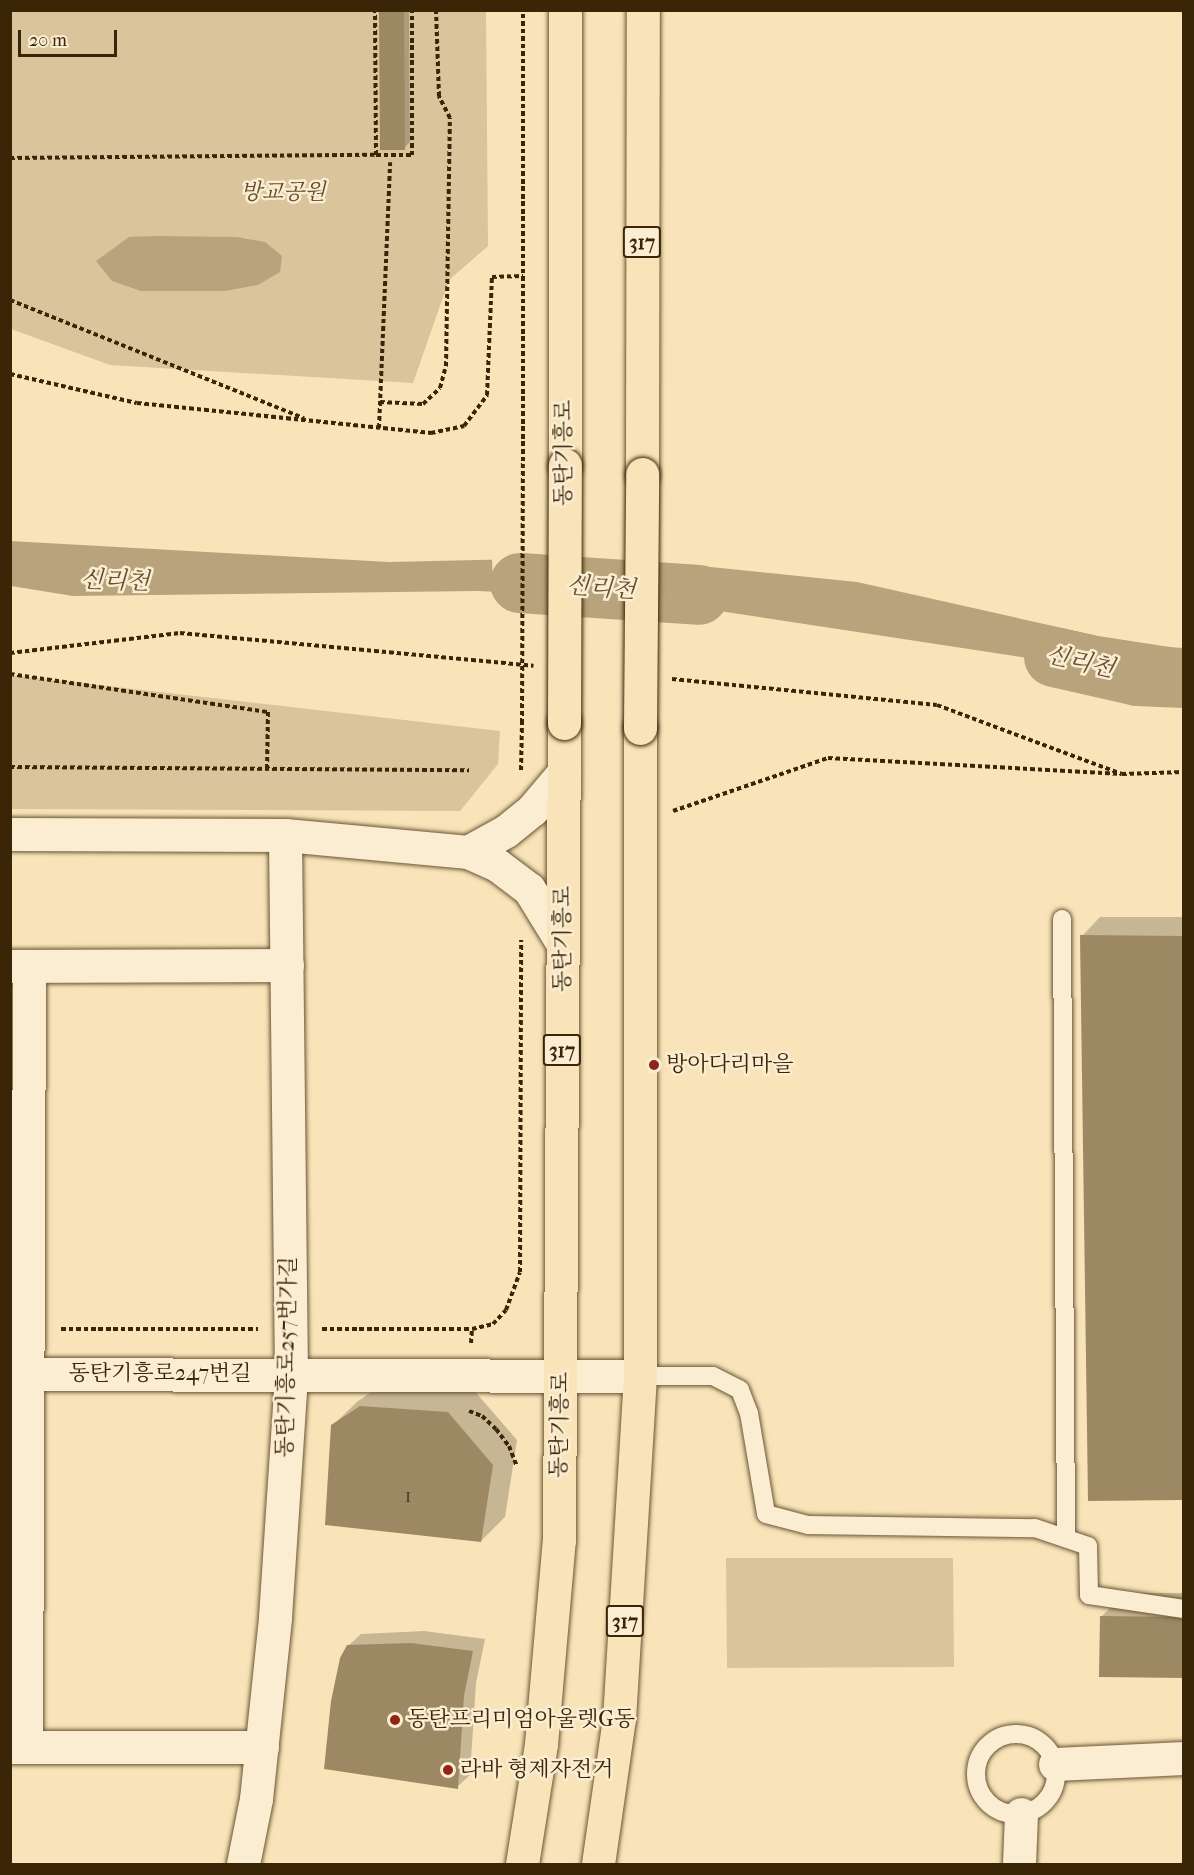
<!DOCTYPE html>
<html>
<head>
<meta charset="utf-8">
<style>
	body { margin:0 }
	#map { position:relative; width:1194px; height:1875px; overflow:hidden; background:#f9e4b9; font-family:"IM FELL French Canon","Noto Serif KR",serif }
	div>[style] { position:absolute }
	.green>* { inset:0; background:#d9c49b }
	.water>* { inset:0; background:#b8a37c }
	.pier>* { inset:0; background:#f9e4b9 }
	.shadow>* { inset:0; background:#0003 }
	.river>* { height:60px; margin:-30px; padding:0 30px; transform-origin:30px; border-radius:30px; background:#b8a37c }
	.building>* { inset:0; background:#9d8864 }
	.path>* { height:4px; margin-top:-2px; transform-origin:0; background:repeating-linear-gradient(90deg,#3a2507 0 4.5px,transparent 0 7.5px) }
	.roads { filter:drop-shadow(0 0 2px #6a5534) drop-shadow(0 0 2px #6a5534) }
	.service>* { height:18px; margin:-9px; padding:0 9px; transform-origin:9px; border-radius:9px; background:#fbedd2 }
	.service>.ring { margin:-9px; padding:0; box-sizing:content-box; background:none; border:18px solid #fbedd2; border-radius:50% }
	.minor>* { height:33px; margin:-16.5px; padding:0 16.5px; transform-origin:16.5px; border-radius:16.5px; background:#fbedd2 }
	.primary>* { height:33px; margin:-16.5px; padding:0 16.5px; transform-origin:16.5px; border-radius:16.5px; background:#f9e4b9 }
	.path-bridge>* { height:4px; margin-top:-2px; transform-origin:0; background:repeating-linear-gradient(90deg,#3a2507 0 4.5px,transparent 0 7.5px) }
	.bridges { filter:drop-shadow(0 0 2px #3a2507) drop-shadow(0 0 2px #3a2507) }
	.primary-bridge>* { height:33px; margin:-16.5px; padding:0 16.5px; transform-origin:16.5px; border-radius:16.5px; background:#f9e4b9 }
	.dots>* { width:16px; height:16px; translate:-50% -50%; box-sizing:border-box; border:3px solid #fbedd2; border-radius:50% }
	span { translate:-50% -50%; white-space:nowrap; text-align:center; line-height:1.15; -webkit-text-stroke:5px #fbedd2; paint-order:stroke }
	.number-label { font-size:20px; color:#533e1e }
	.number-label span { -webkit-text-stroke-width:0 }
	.shield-label span { padding:2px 4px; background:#fbedd2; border:2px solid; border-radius:4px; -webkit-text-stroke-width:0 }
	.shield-label { font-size:21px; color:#3a2507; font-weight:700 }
	.park-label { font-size:22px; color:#624d2c; font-style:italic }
	.street-label { font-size:22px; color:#3a2507 }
	.poi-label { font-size:22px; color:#3a2507 }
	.left { translate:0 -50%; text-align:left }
	.water-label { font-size:24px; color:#665130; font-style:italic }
	.frame { position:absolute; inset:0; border:12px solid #3a2507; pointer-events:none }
	.scale { position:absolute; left:18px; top:30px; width:99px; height:27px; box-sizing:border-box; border:3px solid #3a2507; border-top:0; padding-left:8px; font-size:18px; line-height:21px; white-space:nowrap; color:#3a2507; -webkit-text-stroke:4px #fbedd2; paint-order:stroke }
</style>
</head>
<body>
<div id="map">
	<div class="green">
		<div style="clip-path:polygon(10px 11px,486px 11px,488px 246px,449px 280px,413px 383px,110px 365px,11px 329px)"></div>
		<div style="clip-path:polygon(11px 675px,500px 731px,498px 764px,460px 811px,11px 809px)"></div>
		<div style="clip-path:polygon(726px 1558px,953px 1558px,954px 1667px,727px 1668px)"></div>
	</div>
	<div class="water">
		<div style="clip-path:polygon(154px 236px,237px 237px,265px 242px,282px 256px,280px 272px,258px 285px,225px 291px,141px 291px,112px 281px,96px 261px,129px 237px)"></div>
		<div style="clip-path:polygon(10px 541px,389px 562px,601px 557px,602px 567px,624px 558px,857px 582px,1098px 636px,1183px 649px,1183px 678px,1133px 674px,621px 596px,626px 571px,603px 568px,604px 597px,477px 591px,73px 596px,11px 586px)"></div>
	</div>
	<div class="pier">
		<div style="clip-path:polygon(601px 554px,605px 563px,624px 555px,681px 561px,681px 606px,619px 599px,613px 572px,605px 571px,605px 600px,493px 595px,492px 556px)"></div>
	</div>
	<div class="shadow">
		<div style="clip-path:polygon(381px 10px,409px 10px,410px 142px,404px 148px)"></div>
		<div style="clip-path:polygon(1100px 917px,1184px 917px,1184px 1498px,1082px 936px)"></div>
		<div style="clip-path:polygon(385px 1382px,472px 1388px,517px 1440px,505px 1517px,481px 1541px,332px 1426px,357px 1402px)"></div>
		<div style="clip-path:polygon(1125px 1593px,1184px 1593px,1184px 1676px,1101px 1617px)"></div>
		<div style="clip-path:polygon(424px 1631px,485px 1639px,476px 1683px,470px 1775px,457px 1787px,348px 1646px,361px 1634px)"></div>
	</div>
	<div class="river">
		<div style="left:520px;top:583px;width:179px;rotate:3.8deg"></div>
		<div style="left:1054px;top:657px;width:86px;rotate:12.7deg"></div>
		<div style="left:1138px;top:676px;width:46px;rotate:2.5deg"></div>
	</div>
	<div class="building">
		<div style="clip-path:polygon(379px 10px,404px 10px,405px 150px,380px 150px)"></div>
		<div style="clip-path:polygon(1080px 935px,1184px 936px,1184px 1500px,1088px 1501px)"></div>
		<div style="clip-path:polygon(360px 1406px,448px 1412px,493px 1465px,481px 1542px,325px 1525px,331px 1425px)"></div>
		<div style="clip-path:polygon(1100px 1616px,1184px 1617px,1184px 1678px,1099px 1677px)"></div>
		<div style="clip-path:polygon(411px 1643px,473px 1651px,464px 1696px,458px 1789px,324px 1769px,331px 1701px,340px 1658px,347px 1645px)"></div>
	</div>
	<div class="path">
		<div style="left:376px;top:155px;width:36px"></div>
		<div style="left:412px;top:155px;width:145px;rotate:-90deg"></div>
		<div style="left:10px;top:158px;width:366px;rotate:-0.5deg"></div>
		<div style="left:376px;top:155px;width:145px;rotate:-90.4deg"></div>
		<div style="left:10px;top:300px;width:317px;rotate:21.9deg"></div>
		<div style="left:10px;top:374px;width:130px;rotate:12.9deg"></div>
		<div style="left:137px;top:403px;width:296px;rotate:5.8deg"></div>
		<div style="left:431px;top:433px;width:34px;rotate:-12deg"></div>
		<div style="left:464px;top:426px;width:39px;rotate:-53deg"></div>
		<div style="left:487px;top:395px;width:118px;rotate:-87.6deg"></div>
		<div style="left:492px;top:277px;width:31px;rotate:-2deg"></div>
		<div style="left:380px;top:402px;width:43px;rotate:2.7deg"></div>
		<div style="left:423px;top:404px;width:23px;rotate:-43deg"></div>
		<div style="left:440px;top:388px;width:23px;rotate:-75deg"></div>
		<div style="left:446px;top:366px;width:248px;rotate:-89.1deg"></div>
		<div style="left:450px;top:118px;width:25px;rotate:-117deg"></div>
		<div style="left:439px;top:96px;width:86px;rotate:-92deg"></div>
		<div style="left:379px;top:428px;width:266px;rotate:-87.6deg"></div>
		<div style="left:523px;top:461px;width:451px;rotate:-90deg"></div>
		<div style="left:10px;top:653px;width:171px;rotate:-6.7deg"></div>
		<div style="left:180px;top:633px;width:355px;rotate:5.3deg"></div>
		<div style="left:10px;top:674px;width:261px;rotate:8.4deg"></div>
		<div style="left:268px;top:712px;width:57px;rotate:91deg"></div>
		<div style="left:672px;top:679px;width:266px;rotate:5.6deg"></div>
		<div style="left:937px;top:705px;width:197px;rotate:20.5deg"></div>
		<div style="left:10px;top:767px;width:459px;rotate:0.4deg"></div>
		<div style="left:521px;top:770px;width:47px;rotate:-88.8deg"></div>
		<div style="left:673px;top:811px;width:164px;rotate:-18.9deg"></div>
		<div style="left:828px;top:758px;width:294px;rotate:3.1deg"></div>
		<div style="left:1122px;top:774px;width:62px;rotate:-1.8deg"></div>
		<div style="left:61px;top:1329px;width:197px"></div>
		<div style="left:322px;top:1329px;width:150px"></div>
		<div style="left:472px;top:1329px;width:22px;rotate:-13deg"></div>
		<div style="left:493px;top:1324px;width:19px;rotate:-47deg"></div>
		<div style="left:506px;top:1310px;width:40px;rotate:-69.8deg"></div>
		<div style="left:520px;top:1272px;width:332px;rotate:-89.8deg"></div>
		<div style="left:471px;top:1343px;width:14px;rotate:-86deg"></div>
		<div style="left:469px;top:1411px;width:14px;rotate:21deg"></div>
		<div style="left:482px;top:1416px;width:19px;rotate:43deg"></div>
		<div style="left:496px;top:1429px;width:21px;rotate:53deg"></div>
		<div style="left:509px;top:1446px;width:22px;rotate:69deg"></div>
	</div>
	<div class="roads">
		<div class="service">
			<div style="left:1062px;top:919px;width:619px;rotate:89.63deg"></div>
			<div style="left:640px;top:1376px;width:73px"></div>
			<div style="left:713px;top:1376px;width:30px;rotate:27deg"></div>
			<div style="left:740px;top:1390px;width:25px;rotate:69deg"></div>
			<div style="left:749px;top:1413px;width:102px;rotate:80.4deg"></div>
			<div style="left:766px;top:1514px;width:43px;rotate:14.7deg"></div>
			<div style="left:808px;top:1525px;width:227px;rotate:0.8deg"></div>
			<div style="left:1035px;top:1528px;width:56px;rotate:18.8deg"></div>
			<div style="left:1088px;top:1546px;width:49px;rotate:88.8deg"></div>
			<div style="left:1089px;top:1595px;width:96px;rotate:8.4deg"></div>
			<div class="ring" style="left:976px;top:1734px;width:62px;height:62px"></div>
		</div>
		<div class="minor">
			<div style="left:10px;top:834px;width:275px;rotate:0.2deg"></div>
			<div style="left:285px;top:835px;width:184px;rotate:5.3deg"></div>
			<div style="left:563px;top:944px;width:65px;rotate:-121.7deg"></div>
			<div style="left:529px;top:889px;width:40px;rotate:-143deg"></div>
			<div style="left:497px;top:865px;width:32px;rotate:-156deg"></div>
			<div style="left:468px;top:852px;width:43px;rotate:-28.9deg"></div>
			<div style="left:506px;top:831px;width:33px;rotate:-39deg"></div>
			<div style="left:532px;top:810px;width:50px;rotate:-49.9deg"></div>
			<div style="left:10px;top:966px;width:277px;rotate:-0.2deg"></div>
			<div style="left:10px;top:1374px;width:630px;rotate:0.18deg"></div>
			<div style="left:10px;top:1747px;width:252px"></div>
			<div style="left:26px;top:1747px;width:781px;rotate:-89.78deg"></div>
			<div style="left:1055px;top:1764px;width:129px;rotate:-2.7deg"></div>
			<div style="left:243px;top:1864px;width:66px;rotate:-78.7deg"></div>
			<div style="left:256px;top:1799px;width:183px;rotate:-84deg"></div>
			<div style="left:275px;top:1617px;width:243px;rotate:-86.2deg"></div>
			<div style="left:291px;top:1375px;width:540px;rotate:-90.64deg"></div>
			<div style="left:1019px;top:1864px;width:50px;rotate:-87.7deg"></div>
		</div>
		<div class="primary">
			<div style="left:565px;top:10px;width:455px;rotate:90deg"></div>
			<div style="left:642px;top:474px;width:464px;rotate:-89.9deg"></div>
			<div style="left:522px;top:1864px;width:121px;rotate:-81deg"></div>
			<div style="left:541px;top:1744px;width:205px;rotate:-85deg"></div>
			<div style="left:559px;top:1540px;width:817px;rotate:-89.65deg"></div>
			<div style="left:598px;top:1864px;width:147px;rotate:-81.8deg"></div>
			<div style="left:619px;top:1719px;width:344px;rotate:-86.5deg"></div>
			<div style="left:640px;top:1376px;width:648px;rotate:-90deg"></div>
		</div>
	</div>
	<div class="path-bridge">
		<div style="left:522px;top:723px;width:262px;rotate:-89.8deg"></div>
	</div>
	<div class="bridges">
		<div class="primary-bridge">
			<div style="left:564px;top:723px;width:258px;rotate:-89.8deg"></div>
			<div style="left:640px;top:728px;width:254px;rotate:-89.5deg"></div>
		</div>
	</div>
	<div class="dots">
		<div style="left:654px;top:1065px;background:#8f2418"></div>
		<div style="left:395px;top:1720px;background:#8f2418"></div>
		<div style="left:448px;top:1770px;background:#8f2418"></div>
	</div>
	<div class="number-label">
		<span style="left:408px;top:1495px">1</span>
	</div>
	<div class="shield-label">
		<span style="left:642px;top:242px">317</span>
		<span style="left:562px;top:1050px">317</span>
		<span style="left:625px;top:1621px">317</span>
	</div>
	<div class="park-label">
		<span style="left:283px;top:193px">방교공원</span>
	</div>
	<div class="street-label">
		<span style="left:564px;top:453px;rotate:-90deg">동탄기흥로</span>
		<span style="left:563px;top:939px;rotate:-90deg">동탄기흥로</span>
		<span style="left:287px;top:1357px;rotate:-89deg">동탄기흥로257번가길</span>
		<span style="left:160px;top:1374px">동탄기흥로247번길</span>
		<span style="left:560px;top:1425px;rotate:-89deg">동탄기흥로</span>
	</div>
	<div class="poi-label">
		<span class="left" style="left:666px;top:1065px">방아다리마을</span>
		<span class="left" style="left:407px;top:1720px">동탄프리미엄아울렛G동</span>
		<span class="left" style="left:460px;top:1770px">라바 형제자전거</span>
	</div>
	<div class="water-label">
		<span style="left:115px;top:581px;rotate:2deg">신리천</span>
		<span style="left:601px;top:588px;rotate:4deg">신리천</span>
		<span style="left:1080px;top:662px;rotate:13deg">신리천</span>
	</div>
	<div class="frame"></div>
	<div class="scale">20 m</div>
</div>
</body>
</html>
